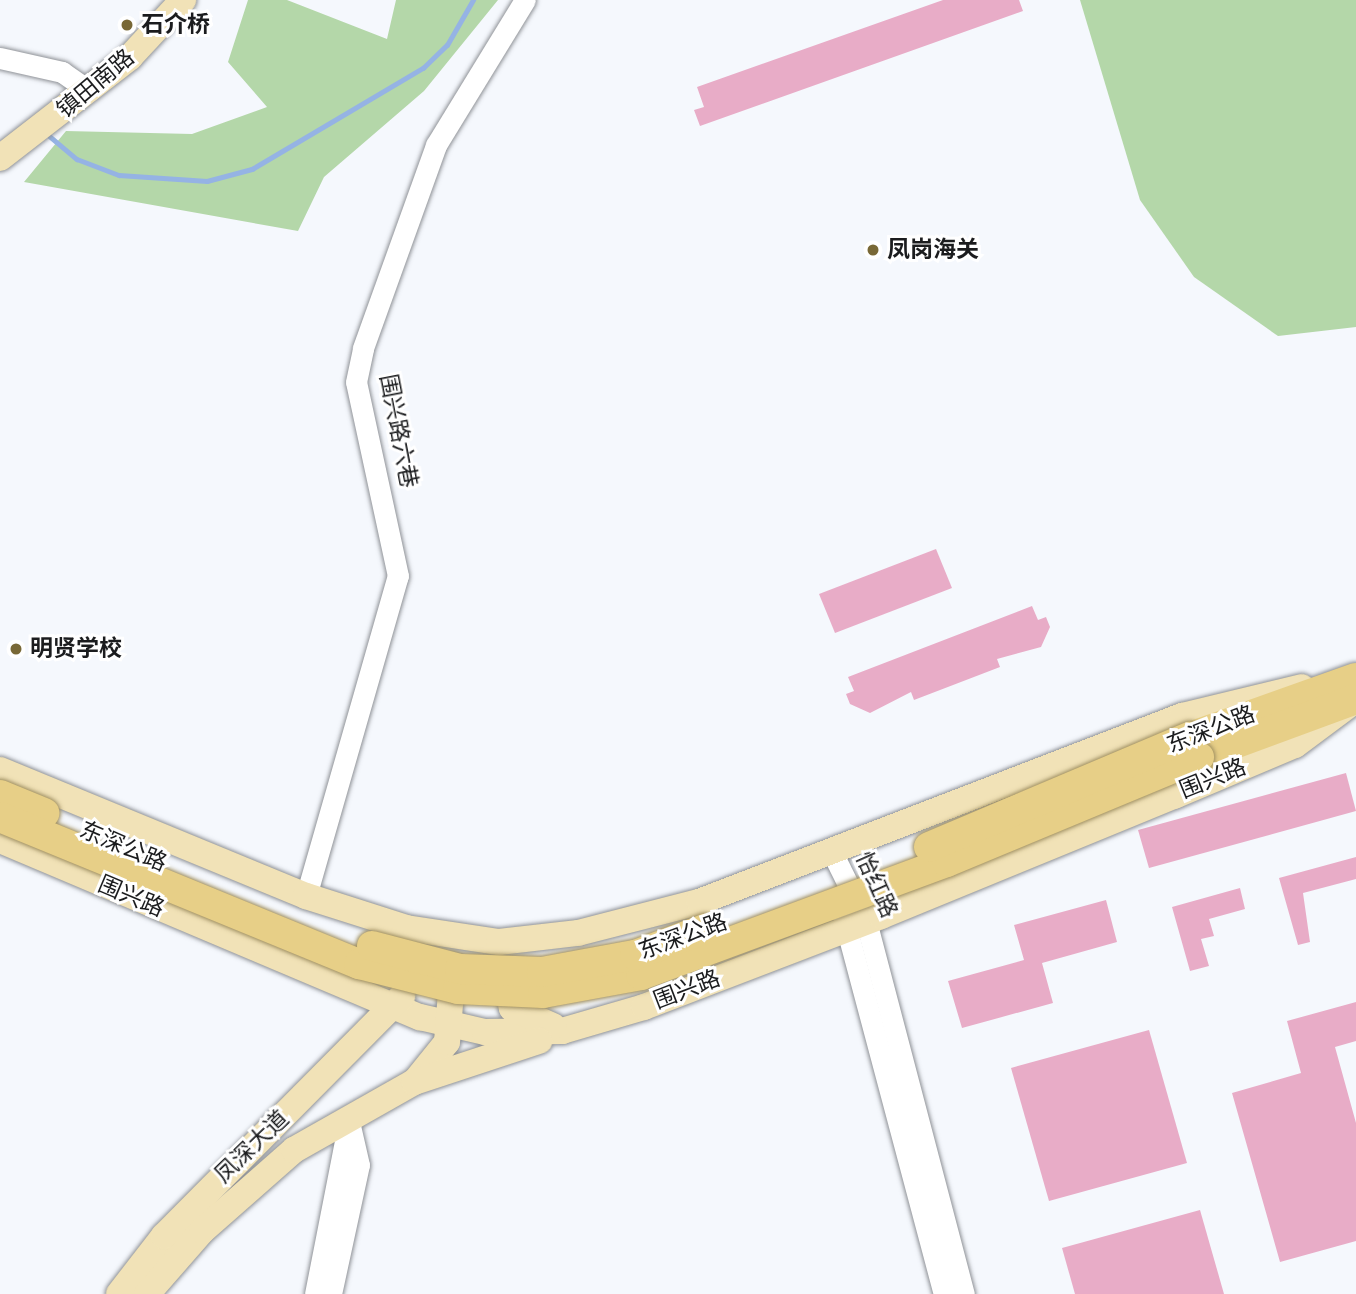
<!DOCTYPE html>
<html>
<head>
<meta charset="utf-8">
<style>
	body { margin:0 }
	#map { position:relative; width:1356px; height:1294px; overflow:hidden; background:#f5f8fd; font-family:"Sofia Sans Condensed","Noto Sans SC",sans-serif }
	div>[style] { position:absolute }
	.green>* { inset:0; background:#b4d7a9 }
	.stream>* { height:4.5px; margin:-2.25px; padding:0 2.25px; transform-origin:2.25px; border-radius:2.25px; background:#95b3e4 }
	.building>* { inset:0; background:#e8acc7 }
	.roads { filter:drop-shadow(0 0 2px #8f9297) drop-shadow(0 0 2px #8f9297) }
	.minor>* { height:21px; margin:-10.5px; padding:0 10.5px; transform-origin:10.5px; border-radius:10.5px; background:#fff }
	.major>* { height:26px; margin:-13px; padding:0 13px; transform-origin:13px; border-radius:13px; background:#f1e2b7 }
	.highway>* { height:30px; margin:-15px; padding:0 15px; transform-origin:15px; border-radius:15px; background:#e7cf87 }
	.bridges { filter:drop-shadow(0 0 2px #a09062) drop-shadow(0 0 2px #a09062) }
	.highway-bridge>* { height:30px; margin:-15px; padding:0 15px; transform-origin:15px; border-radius:15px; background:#e7cf87 }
	.dots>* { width:19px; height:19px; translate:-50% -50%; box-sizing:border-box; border:4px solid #fff; border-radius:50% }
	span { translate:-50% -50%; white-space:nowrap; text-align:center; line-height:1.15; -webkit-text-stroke:6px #fff; paint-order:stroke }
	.poi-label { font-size:23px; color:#1b1c1e; font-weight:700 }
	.left { translate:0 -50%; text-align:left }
	.street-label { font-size:23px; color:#1b1c1e }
</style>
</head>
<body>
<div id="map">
	<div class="green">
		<div style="clip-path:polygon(248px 0,287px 0,387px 39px,396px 0,498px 0,424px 91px,324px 177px,298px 231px,24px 182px,66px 131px,192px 134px,267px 107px,228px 62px)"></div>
		<div style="clip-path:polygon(1080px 0,1356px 0,1356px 327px,1278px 336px,1194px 277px,1140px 200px)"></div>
	</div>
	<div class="stream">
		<div style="left:47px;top:134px;width:39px;rotate:40deg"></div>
		<div style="left:77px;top:159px;width:45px;rotate:20.9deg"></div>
		<div style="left:119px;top:175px;width:88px;rotate:3.9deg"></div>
		<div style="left:207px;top:181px;width:47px;rotate:-14.9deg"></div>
		<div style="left:252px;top:169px;width:199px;rotate:-30.6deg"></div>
		<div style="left:423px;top:68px;width:33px;rotate:-44deg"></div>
		<div style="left:447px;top:45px;width:52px;rotate:-60deg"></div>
	</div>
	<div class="building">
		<div style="clip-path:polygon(943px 0,1019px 0,1023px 11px,700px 126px,694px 110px,704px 107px,697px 87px)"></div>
		<div style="clip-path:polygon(936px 549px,952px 588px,835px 633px,819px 594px)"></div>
		<div style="clip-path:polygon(1032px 606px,1038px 620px,1046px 617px,1050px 627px,1041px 647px,997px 659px,1000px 667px,914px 700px,911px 692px,870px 713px,850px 704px,846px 694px,854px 691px,848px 677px)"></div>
		<div style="clip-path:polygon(1346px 773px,1356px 811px,1149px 868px,1138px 830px)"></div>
		<div style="clip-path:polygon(1356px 857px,1356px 879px,1303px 893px,1310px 942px,1298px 945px,1279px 878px)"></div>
		<div style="clip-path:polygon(1240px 888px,1245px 909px,1209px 919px,1214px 936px,1201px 939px,1209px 966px,1190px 971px,1172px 907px)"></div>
		<div style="clip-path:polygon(1106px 900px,1117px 942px,1042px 963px,1053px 1003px,962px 1028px,948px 981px,1024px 960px,1014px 925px)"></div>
		<div style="clip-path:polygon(1356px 1002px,1356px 1041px,1335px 1047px,1356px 1123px,1356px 1241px,1280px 1262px,1232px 1093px,1301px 1073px,1287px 1021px)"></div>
		<div style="clip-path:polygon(1149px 1030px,1187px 1163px,1049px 1201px,1011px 1068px)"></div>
		<div style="clip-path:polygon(1200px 1210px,1224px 1294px,1075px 1294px,1062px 1248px)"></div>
	</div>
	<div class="roads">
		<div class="minor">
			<div style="left:0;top:58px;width:64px;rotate:12.7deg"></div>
			<div style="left:62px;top:72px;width:33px;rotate:35deg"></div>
			<div style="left:833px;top:854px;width:75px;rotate:63.8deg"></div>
			<div style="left:866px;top:921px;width:386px;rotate:75.3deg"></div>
			<div style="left:306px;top:896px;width:333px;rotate:-74deg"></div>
			<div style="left:398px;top:576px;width:198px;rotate:-102.2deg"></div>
			<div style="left:356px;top:382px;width:35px;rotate:-78deg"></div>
			<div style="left:363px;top:348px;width:216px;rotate:-70.2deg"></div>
			<div style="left:436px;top:145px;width:170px;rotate:-58.5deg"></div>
			<div style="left:843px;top:915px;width:392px;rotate:75.1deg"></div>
			<div style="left:315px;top:1294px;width:161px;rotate:-78.9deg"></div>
			<div style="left:331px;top:1294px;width:132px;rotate:-77.8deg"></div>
			<div style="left:359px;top:1165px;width:49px;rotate:-102.9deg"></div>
		</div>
		<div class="major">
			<div style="left:0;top:158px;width:165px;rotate:-37.8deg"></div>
			<div style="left:130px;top:57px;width:78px;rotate:-47.1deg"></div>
			<div style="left:0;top:770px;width:331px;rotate:22.4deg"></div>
			<div style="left:306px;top:896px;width:105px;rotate:17.7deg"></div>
			<div style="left:406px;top:928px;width:94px;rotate:8.6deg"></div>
			<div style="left:499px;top:942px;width:80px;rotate:-6.5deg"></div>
			<div style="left:578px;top:933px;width:125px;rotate:-14.4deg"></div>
			<div style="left:699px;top:902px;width:518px;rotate:-21.06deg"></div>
			<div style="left:1182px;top:716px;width:123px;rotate:-13.6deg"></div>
			<div style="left:0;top:840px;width:456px;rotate:22.9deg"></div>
			<div style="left:420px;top:1017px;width:67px;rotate:13deg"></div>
			<div style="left:485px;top:1032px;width:77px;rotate:-0.7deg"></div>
			<div style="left:562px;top:1031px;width:85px;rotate:-16.3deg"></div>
			<div style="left:644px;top:1007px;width:254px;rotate:-21deg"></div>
			<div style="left:881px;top:916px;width:317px;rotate:-22.3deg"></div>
			<div style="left:1174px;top:796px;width:131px;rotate:-22.9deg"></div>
			<div style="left:1295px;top:745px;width:64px;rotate:-36.7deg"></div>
			<div style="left:505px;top:973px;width:36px;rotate:79deg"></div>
			<div style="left:512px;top:1008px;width:45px;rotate:23.7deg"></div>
			<div style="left:418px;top:1078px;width:46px;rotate:-51.1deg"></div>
			<div style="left:447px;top:1042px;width:75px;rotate:-85.4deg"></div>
			<div style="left:119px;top:1294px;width:73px;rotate:-52.2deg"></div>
			<div style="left:164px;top:1236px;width:338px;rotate:-45.2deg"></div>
			<div style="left:147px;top:1294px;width:84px;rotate:-48.9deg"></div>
			<div style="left:202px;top:1231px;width:123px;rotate:-41.4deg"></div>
			<div style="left:294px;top:1150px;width:138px;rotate:-29.5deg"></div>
			<div style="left:414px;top:1082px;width:132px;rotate:-18.2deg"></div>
		</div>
		<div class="highway">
			<div style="left:1190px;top:737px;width:176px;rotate:-19.6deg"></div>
			<div style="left:1199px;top:757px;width:167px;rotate:-20.3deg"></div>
		</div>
	</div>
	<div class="bridges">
		<div class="highway-bridge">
			<div style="left:0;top:795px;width:48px;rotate:22.2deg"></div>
			<div style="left:0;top:817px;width:388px;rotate:22.3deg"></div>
			<div style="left:359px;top:964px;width:102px;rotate:14.2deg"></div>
			<div style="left:458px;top:989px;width:85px;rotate:2.7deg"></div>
			<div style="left:543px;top:993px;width:100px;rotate:-10.4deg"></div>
			<div style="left:641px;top:975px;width:326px;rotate:-20.3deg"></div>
			<div style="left:947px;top:862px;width:273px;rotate:-22.6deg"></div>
			<div style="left:929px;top:847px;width:283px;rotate:-22.9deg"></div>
			<div style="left:372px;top:946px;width:91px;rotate:14.6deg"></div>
			<div style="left:460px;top:969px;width:82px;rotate:2.1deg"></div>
			<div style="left:542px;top:972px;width:95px;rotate:-10.4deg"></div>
			<div style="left:635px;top:955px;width:75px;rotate:-20.4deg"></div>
		</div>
	</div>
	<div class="dots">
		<div style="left:127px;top:25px;background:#786836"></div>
		<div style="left:873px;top:250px;background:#786836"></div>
		<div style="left:16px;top:649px;background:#786836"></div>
	</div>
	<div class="poi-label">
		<span class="left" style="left:141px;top:25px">石介桥</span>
		<span class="left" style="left:887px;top:250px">凤岗海关</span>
		<span class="left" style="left:30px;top:649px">明贤学校</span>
	</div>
	<div class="street-label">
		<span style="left:96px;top:84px;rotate:-40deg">镇田南路</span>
		<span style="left:398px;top:431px;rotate:79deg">围兴路六巷</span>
		<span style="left:1211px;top:730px;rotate:-21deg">东深公路</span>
		<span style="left:1213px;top:779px;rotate:-22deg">围兴路</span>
		<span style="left:123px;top:847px;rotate:23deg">东深公路</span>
		<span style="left:876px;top:885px;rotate:66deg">怡红路</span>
		<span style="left:131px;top:897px;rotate:23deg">围兴路</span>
		<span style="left:683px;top:937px;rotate:-20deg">东深公路</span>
		<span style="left:687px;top:990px;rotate:-21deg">围兴路</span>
		<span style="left:252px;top:1147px;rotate:-44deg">凤深大道</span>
	</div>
</div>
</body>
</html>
